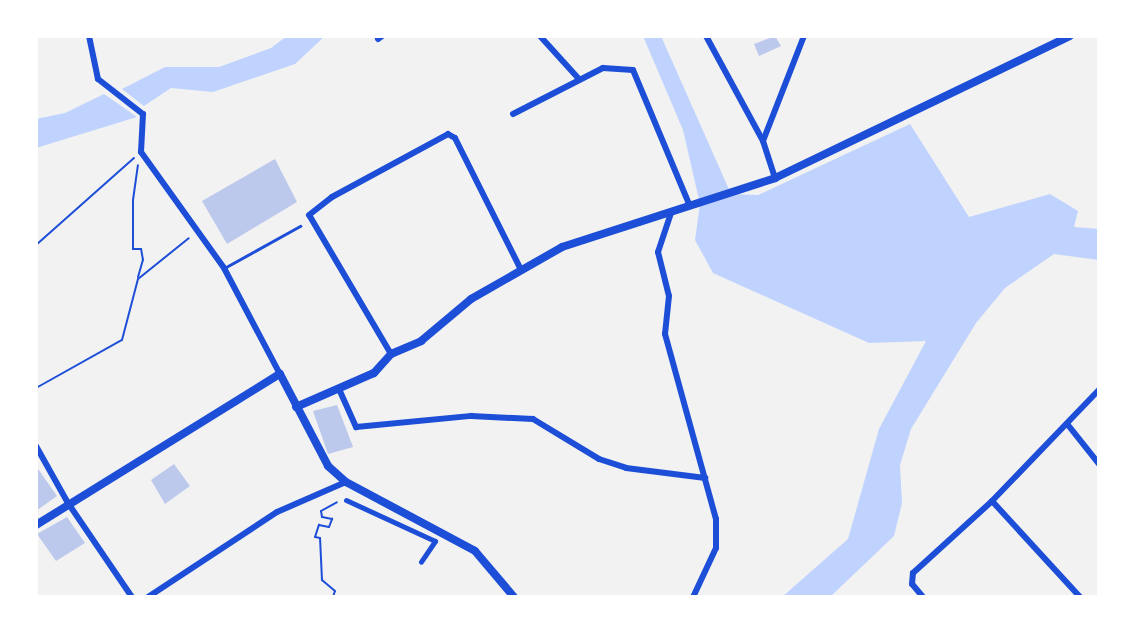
<!DOCTYPE html>
<html>
<head>
<meta charset="utf-8">
<style>
	body { margin:0 }
	#map { position:relative; width:1135px; height:633px; overflow:hidden; background:#f2f2f2; font-family:Bitter,serif }
	div>[style] { position:absolute }
	.water>* { inset:0; background:#bfd3fe }
	.building>* { inset:0; background:#bdc9ec }
	.path>* { height:2px; margin:-1px; padding:0 1px; transform-origin:1px; border-radius:1px; background:#1d4ed8 }
	.service>* { height:3px; margin:-1.5px; padding:0 1.5px; transform-origin:1.5px; border-radius:1.5px; background:#1d4ed8 }
	.pedestrian>* { height:5px; margin:-2.5px; padding:0 2.5px; transform-origin:2.5px; border-radius:2.5px; background:#1d4ed8 }
	.minor>* { height:6px; margin:-3px; padding:0 3px; transform-origin:3px; border-radius:3px; background:#1d4ed8 }
	.tertiary>* { height:8px; margin:-4px; padding:0 4px; transform-origin:4px; border-radius:4px; background:#1d4ed8 }
	span { translate:-50% -50%; white-space:nowrap; text-align:center; line-height:1.15; -webkit-text-stroke:8px #fff; paint-order:stroke }
	.frame { position:absolute; inset:0; border:38px solid #fff; pointer-events:none }
</style>
</head>
<body>
<div id="map">
	<div class="water">
		<div style="clip-path:polygon(287px 36px,325px 36px,295px 64px,213px 92px,171px 88px,144px 106px,122px 89px,165px 67px,219px 67px,271px 48px)"></div>
		<div style="clip-path:polygon(643px 36px,661px 36px,731px 194px,758px 195px,910px 124px,969px 217px,1050px 194px,1078px 211px,1074px 227px,1099px 229px,1099px 260px,1054px 254px,1005px 288px,976px 323px,911px 429px,900px 465px,902px 503px,894px 536px,830px 597px,782px 597px,848px 539px,879px 429px,926px 341px,869px 343px,713px 273px,695px 240px,700px 204px,683px 130px)"></div>
		<div style="clip-path:polygon(104px 94px,137px 117px,36px 148px,36px 119px,65px 113px)"></div>
	</div>
	<div class="building">
		<div style="clip-path:polygon(775px 36px,781px 46px,759px 56px,754px 44px)"></div>
		<div style="clip-path:polygon(275px 159px,297px 202px,227px 244px,202px 201px)"></div>
		<div style="clip-path:polygon(337px 405px,353px 447px,328px 454px,313px 411px)"></div>
		<div style="clip-path:polygon(174px 464px,190px 486px,165px 504px,151px 480px)"></div>
		<div style="clip-path:polygon(36px 466px,57px 496px,36px 511px)"></div>
		<div style="clip-path:polygon(67px 517px,85px 543px,56px 561px,37px 534px)"></div>
	</div>
	<div class="path">
		<div style="left:36px;top:245px;width:131px;rotate:-41.6deg"></div>
		<div style="left:138px;top:277px;width:18px;rotate:-74deg"></div>
		<div style="left:143px;top:260px;width:11px;rotate:-100deg"></div>
		<div style="left:141px;top:249px;width:8px;rotate:180deg"></div>
		<div style="left:133px;top:249px;width:49px;rotate:-90deg"></div>
		<div style="left:133px;top:200px;width:35px;rotate:-82deg"></div>
		<div style="left:36px;top:388px;width:98px;rotate:-29.2deg"></div>
		<div style="left:122px;top:340px;width:63px;rotate:-75.3deg"></div>
		<div style="left:138px;top:279px;width:65px;rotate:-38.8deg"></div>
		<div style="left:333px;top:597px;width:6px;rotate:-72deg"></div>
		<div style="left:335px;top:591px;width:17px;rotate:-140deg"></div>
		<div style="left:322px;top:580px;width:42px;rotate:-92.7deg"></div>
		<div style="left:320px;top:538px;width:5px;rotate:-169deg"></div>
		<div style="left:315px;top:537px;width:13px;rotate:-72deg"></div>
		<div style="left:319px;top:525px;width:10px;rotate:11deg"></div>
		<div style="left:329px;top:527px;width:9px;rotate:-69deg"></div>
		<div style="left:332px;top:519px;width:10px;rotate:-169deg"></div>
		<div style="left:322px;top:517px;width:6px;rotate:-99deg"></div>
		<div style="left:321px;top:511px;width:18px;rotate:-29deg"></div>
	</div>
	<div class="service">
		<div style="left:226px;top:267px;width:85px;rotate:-29deg"></div>
	</div>
	<div class="pedestrian">
		<div style="left:346px;top:500px;width:98px;rotate:24.7deg"></div>
		<div style="left:435px;top:541px;width:25px;rotate:124deg"></div>
	</div>
	<div class="minor">
		<div style="left:89px;top:36px;width:44px;rotate:78.2deg"></div>
		<div style="left:98px;top:79px;width:57px;rotate:37.9deg"></div>
		<div style="left:143px;top:114px;width:38px;rotate:93deg"></div>
		<div style="left:141px;top:152px;width:143px;rotate:54.4deg"></div>
		<div style="left:224px;top:268px;width:120px;rotate:62.2deg"></div>
		<div style="left:540px;top:36px;width:58px;rotate:47.8deg"></div>
		<div style="left:706px;top:36px;width:119px;rotate:61.5deg"></div>
		<div style="left:763px;top:141px;width:39px;rotate:72deg"></div>
		<div style="left:378px;top:39px;width:5px;rotate:-37deg"></div>
		<div style="left:513px;top:114px;width:101px;rotate:-27.1deg"></div>
		<div style="left:603px;top:68px;width:30px;rotate:4deg"></div>
		<div style="left:633px;top:70px;width:147px;rotate:67.3deg"></div>
		<div style="left:763px;top:141px;width:113px;rotate:-68.7deg"></div>
		<div style="left:671px;top:213px;width:41px;rotate:108.4deg"></div>
		<div style="left:658px;top:252px;width:45px;rotate:76deg"></div>
		<div style="left:669px;top:296px;width:38px;rotate:96deg"></div>
		<div style="left:665px;top:334px;width:192px;rotate:74.6deg"></div>
		<div style="left:716px;top:519px;width:29px;rotate:90deg"></div>
		<div style="left:716px;top:548px;width:54px;rotate:115.1deg"></div>
		<div style="left:391px;top:354px;width:161px;rotate:-120.5deg"></div>
		<div style="left:309px;top:215px;width:29px;rotate:-38deg"></div>
		<div style="left:332px;top:197px;width:132px;rotate:-28.5deg"></div>
		<div style="left:448px;top:134px;width:8px;rotate:30deg"></div>
		<div style="left:455px;top:138px;width:145px;rotate:63.4deg"></div>
		<div style="left:339px;top:389px;width:42px;rotate:65.9deg"></div>
		<div style="left:356px;top:427px;width:116px;rotate:-5.5deg"></div>
		<div style="left:471px;top:416px;width:62px;rotate:2.8deg"></div>
		<div style="left:533px;top:419px;width:77px;rotate:31.2deg"></div>
		<div style="left:599px;top:459px;width:28px;rotate:18deg"></div>
		<div style="left:626px;top:468px;width:80px;rotate:7.2deg"></div>
		<div style="left:1068px;top:425px;width:50px;rotate:51.5deg"></div>
		<div style="left:36px;top:446px;width:65px;rotate:60.7deg"></div>
		<div style="left:68px;top:503px;width:114px;rotate:55.8deg"></div>
		<div style="left:992px;top:501px;width:130px;rotate:47.5deg"></div>
		<div style="left:148px;top:597px;width:154px;rotate:-33.4deg"></div>
		<div style="left:277px;top:512px;width:75px;rotate:-23.5deg"></div>
		<div style="left:923px;top:597px;width:17px;rotate:-130deg"></div>
		<div style="left:912px;top:584px;width:11px;rotate:-85deg"></div>
		<div style="left:913px;top:573px;width:107px;rotate:-42.3deg"></div>
		<div style="left:992px;top:501px;width:154px;rotate:-46.1deg"></div>
	</div>
	<div class="tertiary">
		<div style="left:296px;top:407px;width:85px;rotate:-23.6deg"></div>
		<div style="left:374px;top:373px;width:25px;rotate:-48deg"></div>
		<div style="left:391px;top:354px;width:33px;rotate:-23deg"></div>
		<div style="left:421px;top:341px;width:65px;rotate:-40deg"></div>
		<div style="left:471px;top:299px;width:105px;rotate:-29.7deg"></div>
		<div style="left:562px;top:247px;width:224px;rotate:-17.9deg"></div>
		<div style="left:775px;top:178px;width:327px;rotate:-25.7deg"></div>
		<div style="left:36px;top:525px;width:287px;rotate:-31.8deg"></div>
		<div style="left:280px;top:374px;width:104px;rotate:62.4deg"></div>
		<div style="left:328px;top:466px;width:24px;rotate:42deg"></div>
		<div style="left:346px;top:482px;width:146px;rotate:28.1deg"></div>
		<div style="left:475px;top:551px;width:60px;rotate:49.7deg"></div>
	</div>
	<div class="frame"></div>
</div>
</body>
</html>
